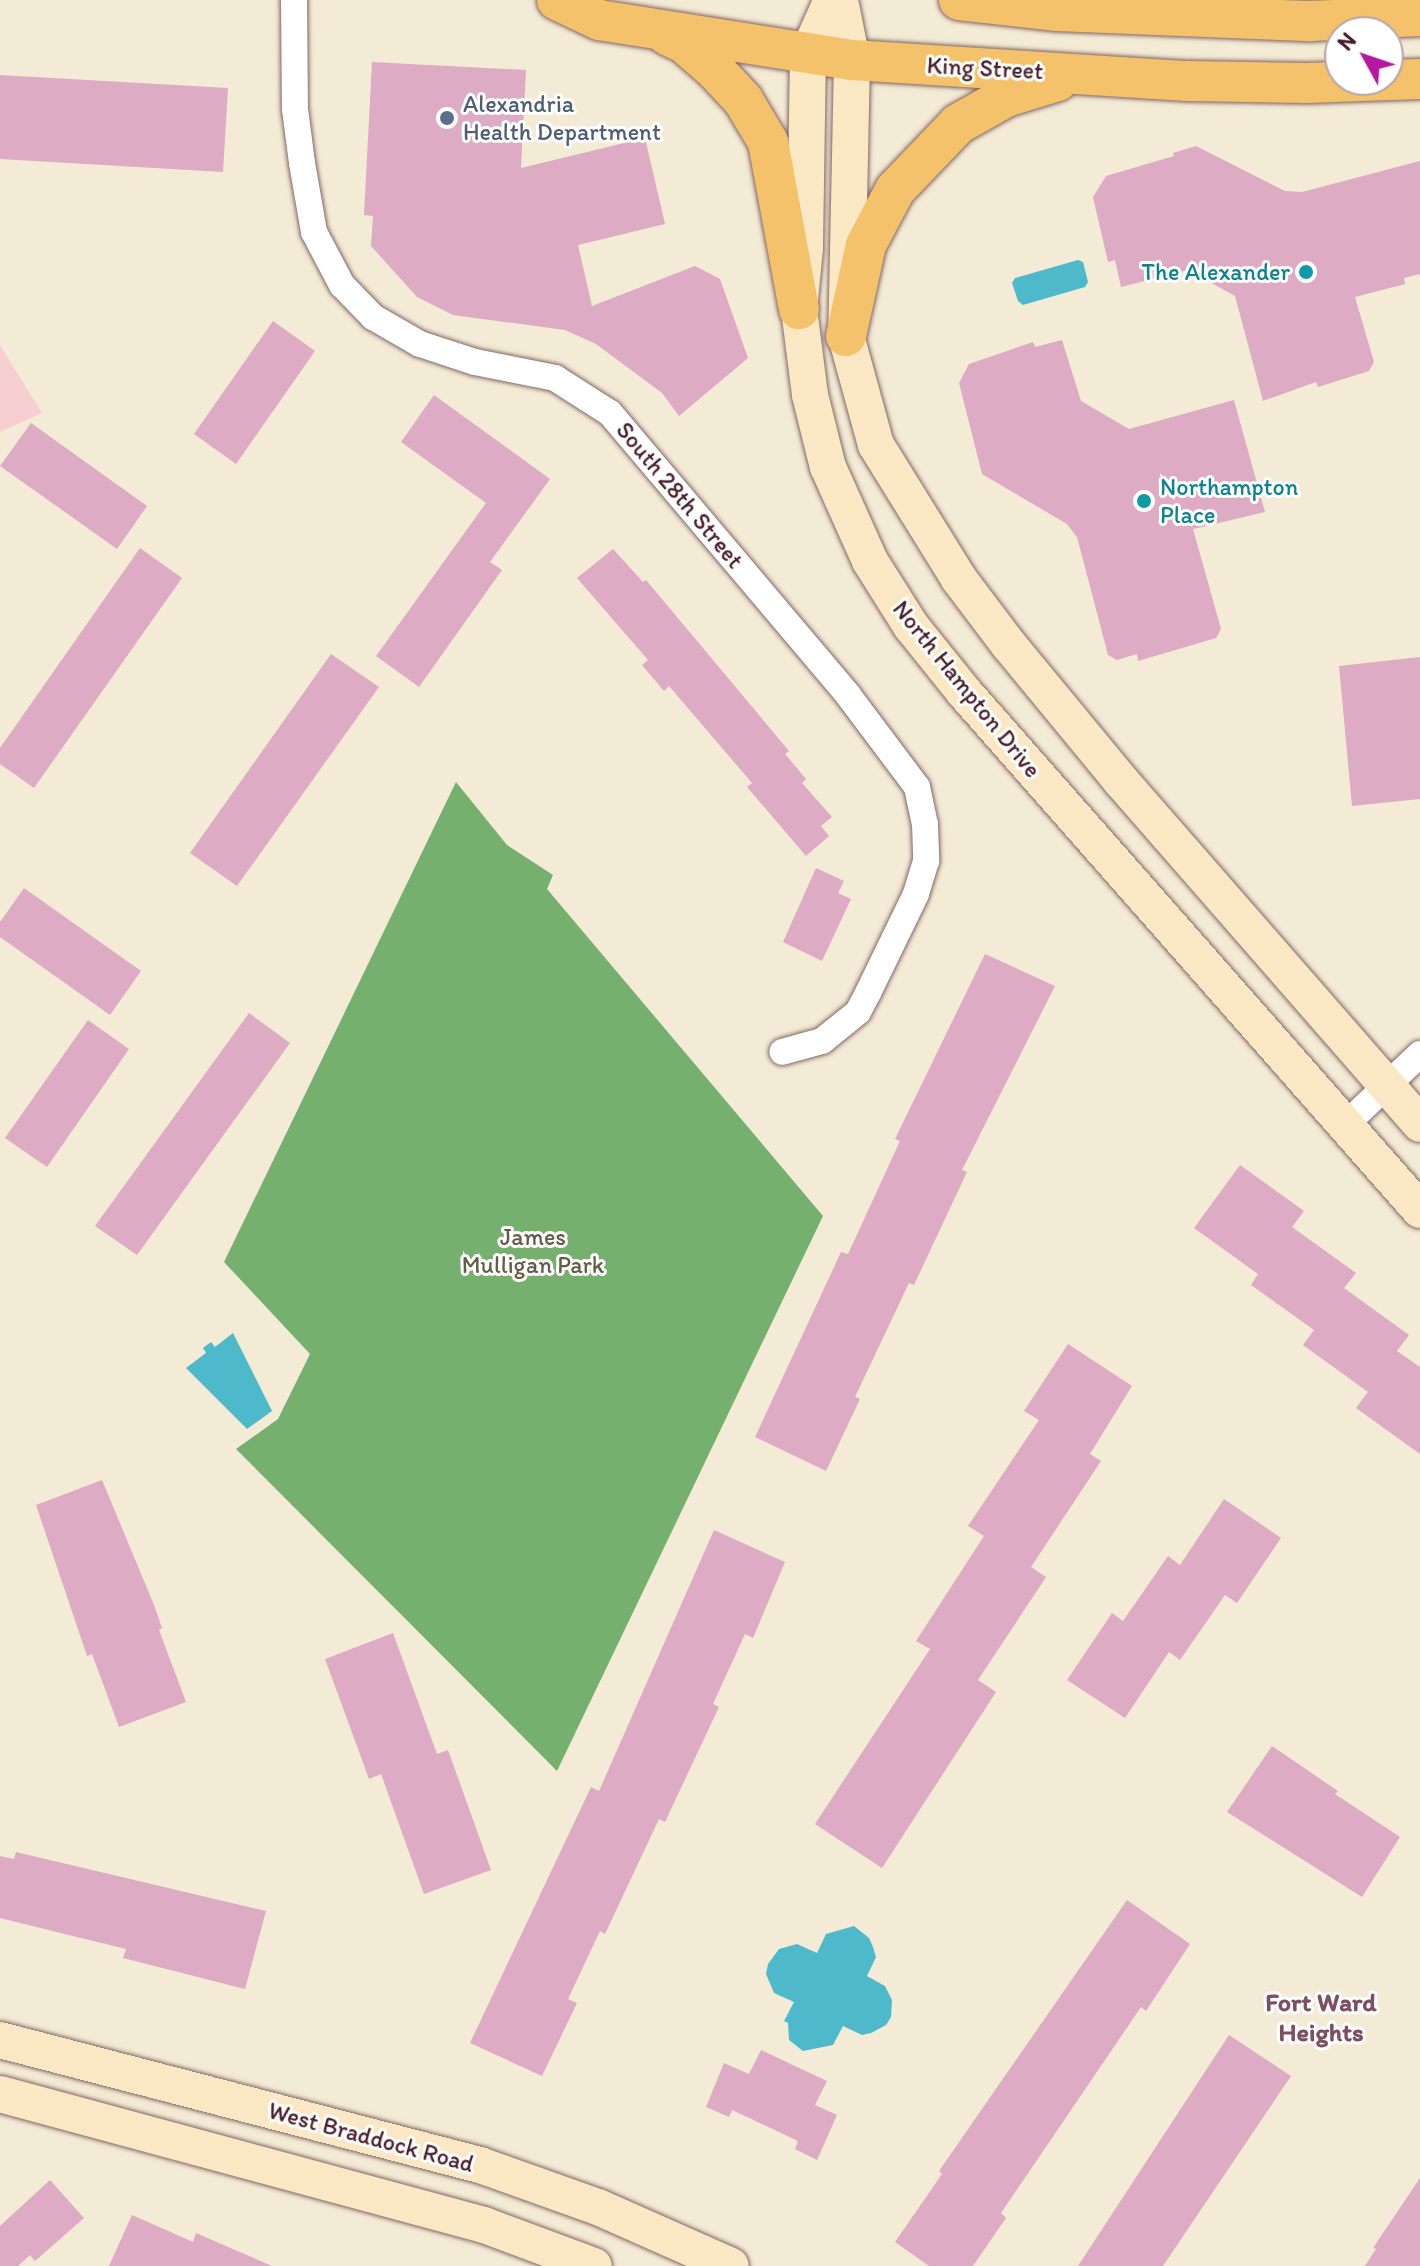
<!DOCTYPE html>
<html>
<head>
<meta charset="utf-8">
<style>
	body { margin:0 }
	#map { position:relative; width:1420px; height:2266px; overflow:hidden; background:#f3ebd5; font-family:Itim,sans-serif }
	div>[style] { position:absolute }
	.built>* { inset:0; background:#f7cfd3 }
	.forest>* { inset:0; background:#75b06f }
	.water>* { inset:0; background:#4eb9ca }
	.building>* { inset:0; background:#ddabc4 }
	.roads { filter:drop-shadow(0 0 2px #856666) drop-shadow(0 0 2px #856666) }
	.street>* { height:26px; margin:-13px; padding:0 13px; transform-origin:13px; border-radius:13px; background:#fff }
	.secondary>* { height:36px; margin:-18px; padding:0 18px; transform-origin:18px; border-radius:18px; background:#fae7c3 }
	.primary>* { height:40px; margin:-20px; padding:0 20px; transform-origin:20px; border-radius:20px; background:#f3c26a }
	.dots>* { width:22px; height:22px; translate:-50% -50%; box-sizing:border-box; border:4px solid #fff; border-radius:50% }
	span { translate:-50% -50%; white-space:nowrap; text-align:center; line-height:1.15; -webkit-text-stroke:6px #fff; paint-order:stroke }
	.street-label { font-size:24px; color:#4a1f2b }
	.service-label { font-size:24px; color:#4e5e75 }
	.left { translate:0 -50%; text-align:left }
	.culture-label { font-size:24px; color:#0d838f }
	.right { translate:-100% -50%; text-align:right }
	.park-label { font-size:24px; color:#635c49 }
	.neighbourhood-label { font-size:26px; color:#7d5061; font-weight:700 }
	.north { position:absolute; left:1324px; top:16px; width:80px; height:80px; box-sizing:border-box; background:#fff; border:2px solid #b7a5aa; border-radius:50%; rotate:310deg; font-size:22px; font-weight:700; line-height:32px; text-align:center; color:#4a1f2b }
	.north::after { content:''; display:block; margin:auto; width:28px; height:36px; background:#b5179e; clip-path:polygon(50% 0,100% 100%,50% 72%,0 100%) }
</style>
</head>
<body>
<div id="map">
	<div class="built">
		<div style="clip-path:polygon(0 345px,42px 413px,0 432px)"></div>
	</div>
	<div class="forest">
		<div style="clip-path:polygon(456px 782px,507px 845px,553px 875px,547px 889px,823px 1216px,557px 1771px,236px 1449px,278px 1419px,310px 1354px,224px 1262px)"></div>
	</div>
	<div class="water">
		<div style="clip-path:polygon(1078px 260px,1083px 262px,1088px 282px,1085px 287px,1023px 305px,1018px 301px,1012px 283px,1015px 278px)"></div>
		<div style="clip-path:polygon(233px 1333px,272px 1411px,247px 1429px,186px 1368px,206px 1353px,203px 1348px,211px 1342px,215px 1347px)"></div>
		<div style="clip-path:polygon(854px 1926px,869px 1938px,873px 1947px,876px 1957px,867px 1976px,885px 1986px,892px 2000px,891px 2017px,886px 2025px,871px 2033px,862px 2035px,843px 2026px,833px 2045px,803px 2051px,789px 2040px,788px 2023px,784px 2021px,794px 2002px,774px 1993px,766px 1974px,768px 1964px,779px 1949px,797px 1944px,817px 1953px,826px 1934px)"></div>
	</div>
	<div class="building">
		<div style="clip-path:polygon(372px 62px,526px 70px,521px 168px,645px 138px,665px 224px,578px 245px,592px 306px,695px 266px,720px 279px,748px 358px,679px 416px,662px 393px,596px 344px,565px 330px,453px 315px,417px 297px,371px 246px,373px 216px,364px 215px)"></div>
		<div style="clip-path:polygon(0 75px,228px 88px,223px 172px,0 159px)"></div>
		<div style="clip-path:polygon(1196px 146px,1285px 191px,1302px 192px,1420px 161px,1420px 274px,1404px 278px,1405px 284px,1355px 297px,1374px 362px,1369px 371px,1318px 387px,1316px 382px,1263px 401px,1235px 296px,1188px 270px,1121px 287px,1115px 260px,1108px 262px,1093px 197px,1106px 176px,1174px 156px,1173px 153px)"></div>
		<div style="clip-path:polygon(273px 321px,315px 351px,236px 464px,194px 434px)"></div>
		<div style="clip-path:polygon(1062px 340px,1081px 401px,1129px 429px,1234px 400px,1265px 512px,1193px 529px,1221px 629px,1216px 638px,1138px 661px,1137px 654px,1117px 660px,1108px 655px,1077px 537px,1067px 524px,982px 474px,959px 383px,969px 364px,1033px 342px,1035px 347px)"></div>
		<div style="clip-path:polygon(434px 395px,550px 479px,490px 562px,502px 570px,419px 687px,376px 656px,486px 503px,401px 442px)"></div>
		<div style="clip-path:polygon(31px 423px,147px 506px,117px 549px,0 466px)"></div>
		<div style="clip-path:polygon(140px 548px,182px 578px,34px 788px,0 764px,0 748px)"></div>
		<div style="clip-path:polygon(613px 549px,643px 582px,646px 580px,789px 751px,785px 754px,806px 779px,802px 783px,832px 817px,821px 826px,829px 836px,806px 856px,747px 787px,752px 783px,669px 686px,664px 691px,642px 665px,648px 660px,577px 578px)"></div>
		<div style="clip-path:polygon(331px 654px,379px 687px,237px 886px,190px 853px)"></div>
		<div style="clip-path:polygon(1420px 657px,1420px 799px,1352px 806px,1339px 666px)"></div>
		<div style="clip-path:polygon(816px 868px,844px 881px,838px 893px,851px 899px,822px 961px,783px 942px)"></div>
		<div style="clip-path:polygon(24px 888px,141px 971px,110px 1015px,0 937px,0 922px)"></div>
		<div style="clip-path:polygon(985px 954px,1055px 986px,962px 1170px,967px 1172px,914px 1285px,909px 1283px,855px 1397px,860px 1399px,826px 1471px,755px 1437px,841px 1252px,848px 1254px,900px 1141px,895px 1139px)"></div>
		<div style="clip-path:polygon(249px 1013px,290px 1043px,137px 1255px,95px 1226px)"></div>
		<div style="clip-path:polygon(88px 1020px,129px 1049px,47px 1167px,5px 1138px)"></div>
		<div style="clip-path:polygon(1240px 1165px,1304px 1211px,1292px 1227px,1356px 1273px,1344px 1288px,1409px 1335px,1397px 1351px,1420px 1367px,1420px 1454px,1356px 1408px,1368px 1392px,1303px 1345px,1314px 1330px,1251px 1285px,1258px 1274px,1194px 1228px)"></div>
		<div style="clip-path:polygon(1068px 1344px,1132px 1386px,1090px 1454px,1101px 1461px,1031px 1567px,1046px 1577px,978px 1680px,996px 1692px,882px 1868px,815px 1824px,930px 1649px,916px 1641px,984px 1536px,968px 1526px,1039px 1420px,1024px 1411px)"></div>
		<div style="clip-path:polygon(102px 1480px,154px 1605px,162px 1628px,159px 1630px,186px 1702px,119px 1727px,92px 1654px,87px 1656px,36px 1505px)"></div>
		<div style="clip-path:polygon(1224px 1499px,1281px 1538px,1237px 1603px,1225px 1595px,1180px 1660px,1169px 1652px,1125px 1718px,1067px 1680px,1112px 1613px,1123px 1621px,1168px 1556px,1180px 1565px)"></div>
		<div style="clip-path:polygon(714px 1530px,785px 1562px,753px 1638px,745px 1634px,713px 1704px,719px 1707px,665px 1822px,659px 1819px,605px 1934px,600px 1931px,568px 1999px,577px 2003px,542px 2076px,470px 2043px,591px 1787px,599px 1791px)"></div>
		<div style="clip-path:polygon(393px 1633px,437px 1754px,448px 1750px,491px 1870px,424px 1894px,381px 1774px,369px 1779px,325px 1659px)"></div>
		<div style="clip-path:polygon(1272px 1746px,1338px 1791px,1335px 1794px,1400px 1837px,1362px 1897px,1227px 1812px)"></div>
		<div style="clip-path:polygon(16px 1852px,266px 1911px,245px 1989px,123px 1958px,126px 1949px,0 1918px,0 1856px,14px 1859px)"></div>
		<div style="clip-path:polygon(1127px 1900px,1190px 1944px,1146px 2011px,1141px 2007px,1001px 2213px,1006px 2218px,973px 2266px,929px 2266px,895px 2242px,942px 2174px,939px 2171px)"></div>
		<div style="clip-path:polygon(1229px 2035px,1291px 2076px,1163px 2266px,1078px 2266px)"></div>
		<div style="clip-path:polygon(761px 2050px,827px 2081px,815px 2105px,837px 2115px,817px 2160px,795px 2149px,798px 2141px,732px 2110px,729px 2117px,706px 2107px,724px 2063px,749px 2074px)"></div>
		<div style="clip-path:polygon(1420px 2178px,1420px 2266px,1365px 2266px,1376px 2249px,1373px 2248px)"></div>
		<div style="clip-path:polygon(50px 2180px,84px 2218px,35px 2261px,30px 2255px,18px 2266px,0 2266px,0 2226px)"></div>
		<div style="clip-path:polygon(132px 2215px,193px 2242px,196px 2233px,272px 2266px,109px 2266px)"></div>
	</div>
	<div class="roads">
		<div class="street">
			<div style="left:294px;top:0;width:109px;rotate:89.5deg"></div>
			<div style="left:295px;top:109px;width:54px;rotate:82.6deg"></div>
			<div style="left:302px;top:163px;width:70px;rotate:80.1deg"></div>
			<div style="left:314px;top:232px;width:60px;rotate:62.2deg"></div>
			<div style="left:342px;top:285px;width:45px;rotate:45.9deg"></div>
			<div style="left:373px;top:317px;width:54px;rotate:29.9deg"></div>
			<div style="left:420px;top:344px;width:58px;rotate:18.1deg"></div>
			<div style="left:475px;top:362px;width:82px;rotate:11.3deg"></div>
			<div style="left:555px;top:378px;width:65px;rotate:32.5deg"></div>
			<div style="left:610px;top:413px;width:369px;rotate:49.8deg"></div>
			<div style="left:848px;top:695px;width:115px;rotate:53.1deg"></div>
			<div style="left:917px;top:787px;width:38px;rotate:78deg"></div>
			<div style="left:925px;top:824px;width:37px;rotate:88deg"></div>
			<div style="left:926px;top:861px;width:34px;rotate:107deg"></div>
			<div style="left:916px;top:894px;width:110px;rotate:115.9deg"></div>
			<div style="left:868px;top:993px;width:21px;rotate:118deg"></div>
			<div style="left:858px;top:1012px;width:46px;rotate:141.1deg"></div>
			<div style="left:822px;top:1041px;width:41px;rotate:164.6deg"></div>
			<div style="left:1346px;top:1124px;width:102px;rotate:-43.4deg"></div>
		</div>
		<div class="secondary">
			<div style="left:832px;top:0;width:58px;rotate:114.4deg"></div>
			<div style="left:808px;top:53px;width:195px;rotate:90.9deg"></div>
			<div style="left:805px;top:248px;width:61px;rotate:95.6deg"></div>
			<div style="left:799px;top:309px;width:87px;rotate:82.7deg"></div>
			<div style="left:810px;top:395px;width:74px;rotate:76deg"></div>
			<div style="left:828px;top:467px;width:103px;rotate:65.9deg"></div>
			<div style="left:870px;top:561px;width:77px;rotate:57.8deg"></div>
			<div style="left:911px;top:626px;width:85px;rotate:51.2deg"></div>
			<div style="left:964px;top:692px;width:690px;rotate:48.64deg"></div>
			<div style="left:840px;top:0;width:61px;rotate:78.7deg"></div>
			<div style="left:852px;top:60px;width:276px;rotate:91.2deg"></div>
			<div style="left:846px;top:336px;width:113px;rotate:74.6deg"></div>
			<div style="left:876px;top:445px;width:158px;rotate:58.2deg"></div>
			<div style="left:959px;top:579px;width:83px;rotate:52.9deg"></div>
			<div style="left:1009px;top:645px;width:176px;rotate:50.5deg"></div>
			<div style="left:1121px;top:781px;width:455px;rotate:48.9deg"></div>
			<div style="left:0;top:2040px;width:496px;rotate:14.6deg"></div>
			<div style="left:480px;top:2165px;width:125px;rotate:19.6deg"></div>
			<div style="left:598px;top:2207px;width:145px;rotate:23.9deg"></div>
			<div style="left:0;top:2094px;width:501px;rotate:15.14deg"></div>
			<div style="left:484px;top:2225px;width:117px;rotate:20.4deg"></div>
		</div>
		<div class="primary">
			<div style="left:557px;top:0;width:47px;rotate:25.5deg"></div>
			<div style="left:599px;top:20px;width:256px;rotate:9deg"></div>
			<div style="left:852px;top:60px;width:336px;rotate:3.6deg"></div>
			<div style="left:1187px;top:81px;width:120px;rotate:1deg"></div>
			<div style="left:1307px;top:83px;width:113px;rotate:-2deg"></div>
			<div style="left:959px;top:0;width:99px;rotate:6.4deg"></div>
			<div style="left:1057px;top:11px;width:254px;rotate:2.3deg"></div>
			<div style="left:1311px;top:21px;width:109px;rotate:-2.6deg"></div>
			<div style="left:667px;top:35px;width:19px;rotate:25deg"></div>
			<div style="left:684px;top:43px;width:43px;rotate:41.2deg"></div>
			<div style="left:716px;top:71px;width:40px;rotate:47deg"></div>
			<div style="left:743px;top:100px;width:49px;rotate:59.2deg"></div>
			<div style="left:768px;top:142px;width:170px;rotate:79.5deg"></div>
			<div style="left:846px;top:336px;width:93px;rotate:-77.6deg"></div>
			<div style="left:866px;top:245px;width:62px;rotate:-62.2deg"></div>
			<div style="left:895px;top:190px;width:91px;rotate:-46.3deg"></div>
			<div style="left:958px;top:124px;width:55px;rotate:-29.4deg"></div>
			<div style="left:1006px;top:97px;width:54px;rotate:-17.1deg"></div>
		</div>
	</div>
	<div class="dots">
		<div style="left:447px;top:118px;background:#5c6f8a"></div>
		<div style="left:1306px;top:272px;background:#0f9aa8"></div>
		<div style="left:1144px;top:501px;background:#0f9aa8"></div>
	</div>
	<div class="street-label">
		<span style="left:985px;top:68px;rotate:3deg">King Street</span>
		<span style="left:680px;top:495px;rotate:50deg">South 28th Street</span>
		<span style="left:967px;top:689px;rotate:51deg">North Hampton Drive</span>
		<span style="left:371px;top:2137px;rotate:15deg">West Braddock Road</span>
	</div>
	<div class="service-label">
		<span class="left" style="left:463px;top:118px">Alexandria<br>Health Department</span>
	</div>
	<div class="culture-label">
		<span class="right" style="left:1290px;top:272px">The Alexander</span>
		<span class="left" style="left:1160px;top:501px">Northampton<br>Place</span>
	</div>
	<div class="park-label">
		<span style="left:533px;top:1251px">James<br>Mulligan Park</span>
	</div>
	<div class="neighbourhood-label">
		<span style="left:1321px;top:2018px">Fort Ward<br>Heights</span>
	</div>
	<div class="north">N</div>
</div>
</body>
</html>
